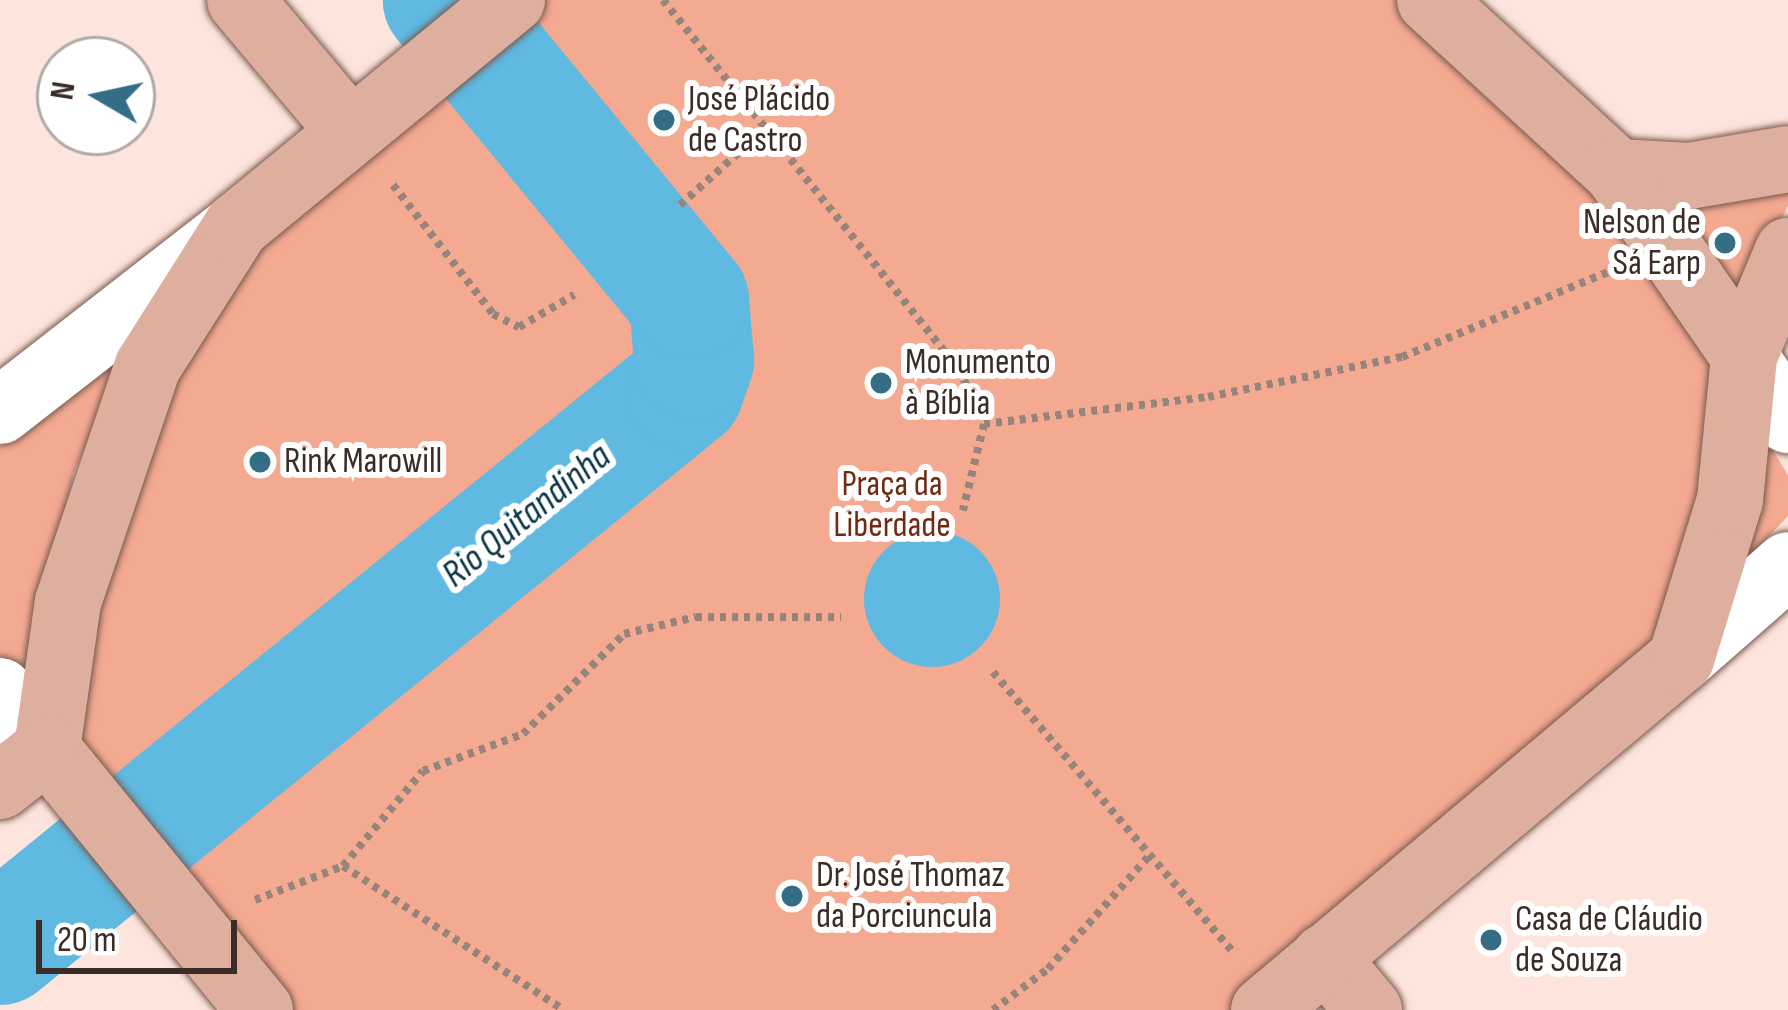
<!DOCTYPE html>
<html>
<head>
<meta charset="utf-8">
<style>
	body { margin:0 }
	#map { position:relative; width:1788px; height:1010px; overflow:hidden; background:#fde5dd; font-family:"Sofia Sans Condensed",sans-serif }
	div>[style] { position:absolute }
	.green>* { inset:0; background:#f4a991 }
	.water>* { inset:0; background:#5fb9e0 }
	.round { border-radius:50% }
	.river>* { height:120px; margin:-60px; padding:0 60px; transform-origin:60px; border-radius:60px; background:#5fb9e0 }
	.path>* { height:8px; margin-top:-4px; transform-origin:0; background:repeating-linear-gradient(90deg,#97847d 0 6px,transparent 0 12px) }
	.roads { filter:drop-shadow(0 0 3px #7b5a4f) drop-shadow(0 0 3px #7b5a4f) }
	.minor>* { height:66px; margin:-33px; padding:0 33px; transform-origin:33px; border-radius:33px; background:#fff }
	.major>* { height:66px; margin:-33px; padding:0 33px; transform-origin:33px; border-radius:33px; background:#deaf9f }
	.dots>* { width:33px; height:33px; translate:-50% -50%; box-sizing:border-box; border:6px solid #fff; border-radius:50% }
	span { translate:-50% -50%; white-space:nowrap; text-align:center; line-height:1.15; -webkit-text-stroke:12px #fff; paint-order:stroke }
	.poi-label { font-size:36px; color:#3b2c27 }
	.left { translate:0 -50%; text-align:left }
	.right { translate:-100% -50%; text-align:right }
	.park-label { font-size:36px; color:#702a11 }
	.water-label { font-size:39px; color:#0a3445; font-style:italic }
	.north { position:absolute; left:36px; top:36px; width:120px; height:120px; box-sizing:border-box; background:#fff; border:3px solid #b1aba9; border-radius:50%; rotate:279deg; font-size:33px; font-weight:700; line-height:48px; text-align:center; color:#3b2c27 }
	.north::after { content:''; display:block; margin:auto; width:42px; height:54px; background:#336d86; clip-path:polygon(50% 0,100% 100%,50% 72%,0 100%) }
	.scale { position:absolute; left:36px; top:920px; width:201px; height:54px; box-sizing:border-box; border:6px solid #3b2c27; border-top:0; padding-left:15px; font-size:36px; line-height:42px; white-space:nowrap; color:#3b2c27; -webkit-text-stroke:9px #fff; paint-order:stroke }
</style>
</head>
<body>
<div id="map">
	<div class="green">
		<div style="clip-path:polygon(527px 0,1405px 0,1615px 186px,1726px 360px,1673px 648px,1238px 1010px,270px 1010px,57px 744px,118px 464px,246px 231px)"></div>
		<div style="clip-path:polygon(1788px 175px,1788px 206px,1735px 309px,1665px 203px)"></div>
		<div style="clip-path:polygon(112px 351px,124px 363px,74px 472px,33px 672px,19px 678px,0 655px,0 446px)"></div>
		<div style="clip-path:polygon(1761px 431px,1788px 475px,1788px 516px,1746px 560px)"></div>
	</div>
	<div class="water">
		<div class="round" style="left:864px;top:531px;width:136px;height:136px"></div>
	</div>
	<div class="river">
		<div style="left:0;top:945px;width:881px;rotate:-39.11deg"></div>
		<div style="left:684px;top:389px;width:31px;rotate:-71deg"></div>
		<div style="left:694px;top:360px;width:60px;rotate:-94.8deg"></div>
		<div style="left:689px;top:300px;width:388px;rotate:-129.4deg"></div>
	</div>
	<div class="path">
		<div style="left:663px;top:0;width:473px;rotate:51.3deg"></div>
		<div style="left:959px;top:369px;width:60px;rotate:65.6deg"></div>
		<div style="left:984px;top:424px;width:89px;rotate:103.7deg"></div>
		<div style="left:393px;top:185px;width:163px;rotate:52.2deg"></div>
		<div style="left:493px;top:314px;width:29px;rotate:27deg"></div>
		<div style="left:519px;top:327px;width:64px;rotate:-30.2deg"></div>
		<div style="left:680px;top:205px;width:113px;rotate:-41.8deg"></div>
		<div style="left:984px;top:424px;width:226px;rotate:-6.9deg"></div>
		<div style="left:1208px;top:397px;width:198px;rotate:-11.7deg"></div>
		<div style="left:1402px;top:357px;width:223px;rotate:-22.4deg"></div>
		<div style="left:993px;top:672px;width:366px;rotate:49.4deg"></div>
		<div style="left:343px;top:866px;width:264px;rotate:33.1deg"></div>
		<div style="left:255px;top:900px;width:94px;rotate:-21.1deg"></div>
		<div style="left:343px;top:866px;width:124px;rotate:-49.9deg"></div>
		<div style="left:423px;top:771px;width:107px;rotate:-20.3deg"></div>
		<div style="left:523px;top:734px;width:142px;rotate:-44.7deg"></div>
		<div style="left:624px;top:634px;width:74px;rotate:-13.3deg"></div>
		<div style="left:696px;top:617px;width:145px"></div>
		<div style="left:993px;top:1010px;width:69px;rotate:-36.7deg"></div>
		<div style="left:1048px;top:969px;width:150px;rotate:-48.2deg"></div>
	</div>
	<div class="roads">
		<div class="minor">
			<div style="left:1744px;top:356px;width:78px;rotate:55.5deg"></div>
			<div style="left:0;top:411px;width:291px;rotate:-37.9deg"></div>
			<div style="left:1681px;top:659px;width:142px;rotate:-41.3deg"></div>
			<div style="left:0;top:691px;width:75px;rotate:51deg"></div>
		</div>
		<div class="major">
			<div style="left:240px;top:0;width:171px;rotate:50deg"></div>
			<div style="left:1430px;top:0;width:254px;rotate:42.6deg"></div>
			<div style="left:1617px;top:172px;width:224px;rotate:55.4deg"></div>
			<div style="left:1617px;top:172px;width:72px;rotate:3.2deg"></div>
			<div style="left:1689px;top:176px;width:100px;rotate:-9.7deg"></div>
			<div style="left:47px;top:749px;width:148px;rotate:-81.9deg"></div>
			<div style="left:68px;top:602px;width:249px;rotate:-71.3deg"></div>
			<div style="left:148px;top:366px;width:166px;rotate:-57.6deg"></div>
			<div style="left:237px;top:226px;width:356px;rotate:-39.4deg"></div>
			<div style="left:47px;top:749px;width:337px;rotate:50.8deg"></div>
			<div style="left:0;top:786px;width:60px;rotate:-38.2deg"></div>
			<div style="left:1325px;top:957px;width:69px;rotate:50.3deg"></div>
			<div style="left:1264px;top:1010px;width:545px;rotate:-40.09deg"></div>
			<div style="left:1681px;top:659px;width:166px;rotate:-72.9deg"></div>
			<div style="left:1730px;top:500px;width:145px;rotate:-84.4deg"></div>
			<div style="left:1744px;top:356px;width:114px;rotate:-67.3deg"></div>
		</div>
	</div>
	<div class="dots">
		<div style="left:664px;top:120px;background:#336d86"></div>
		<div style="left:1725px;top:243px;background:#336d86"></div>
		<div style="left:881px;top:383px;background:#336d86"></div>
		<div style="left:260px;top:462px;background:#336d86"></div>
		<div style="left:792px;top:896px;background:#336d86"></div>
		<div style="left:1491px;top:940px;background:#336d86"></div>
	</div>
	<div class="poi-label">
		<span class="left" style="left:688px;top:120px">José Plácido<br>de Castro</span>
		<span class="right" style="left:1701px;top:243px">Nelson de<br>Sá Earp</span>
		<span class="left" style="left:905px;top:383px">Monumento<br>à Bíblia</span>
		<span class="left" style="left:284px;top:462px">Rink Marowill</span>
		<span class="left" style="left:816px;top:896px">Dr. José Thomaz<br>da Porciuncula</span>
		<span class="left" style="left:1515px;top:940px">Casa de Cláudio<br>de Souza</span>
	</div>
	<div class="park-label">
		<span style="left:892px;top:505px">Praça da<br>Liberdade</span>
	</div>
	<div class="water-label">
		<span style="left:527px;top:516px;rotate:-39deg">Rio Quitandinha</span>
	</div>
	<div class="north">N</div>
	<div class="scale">20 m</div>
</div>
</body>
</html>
